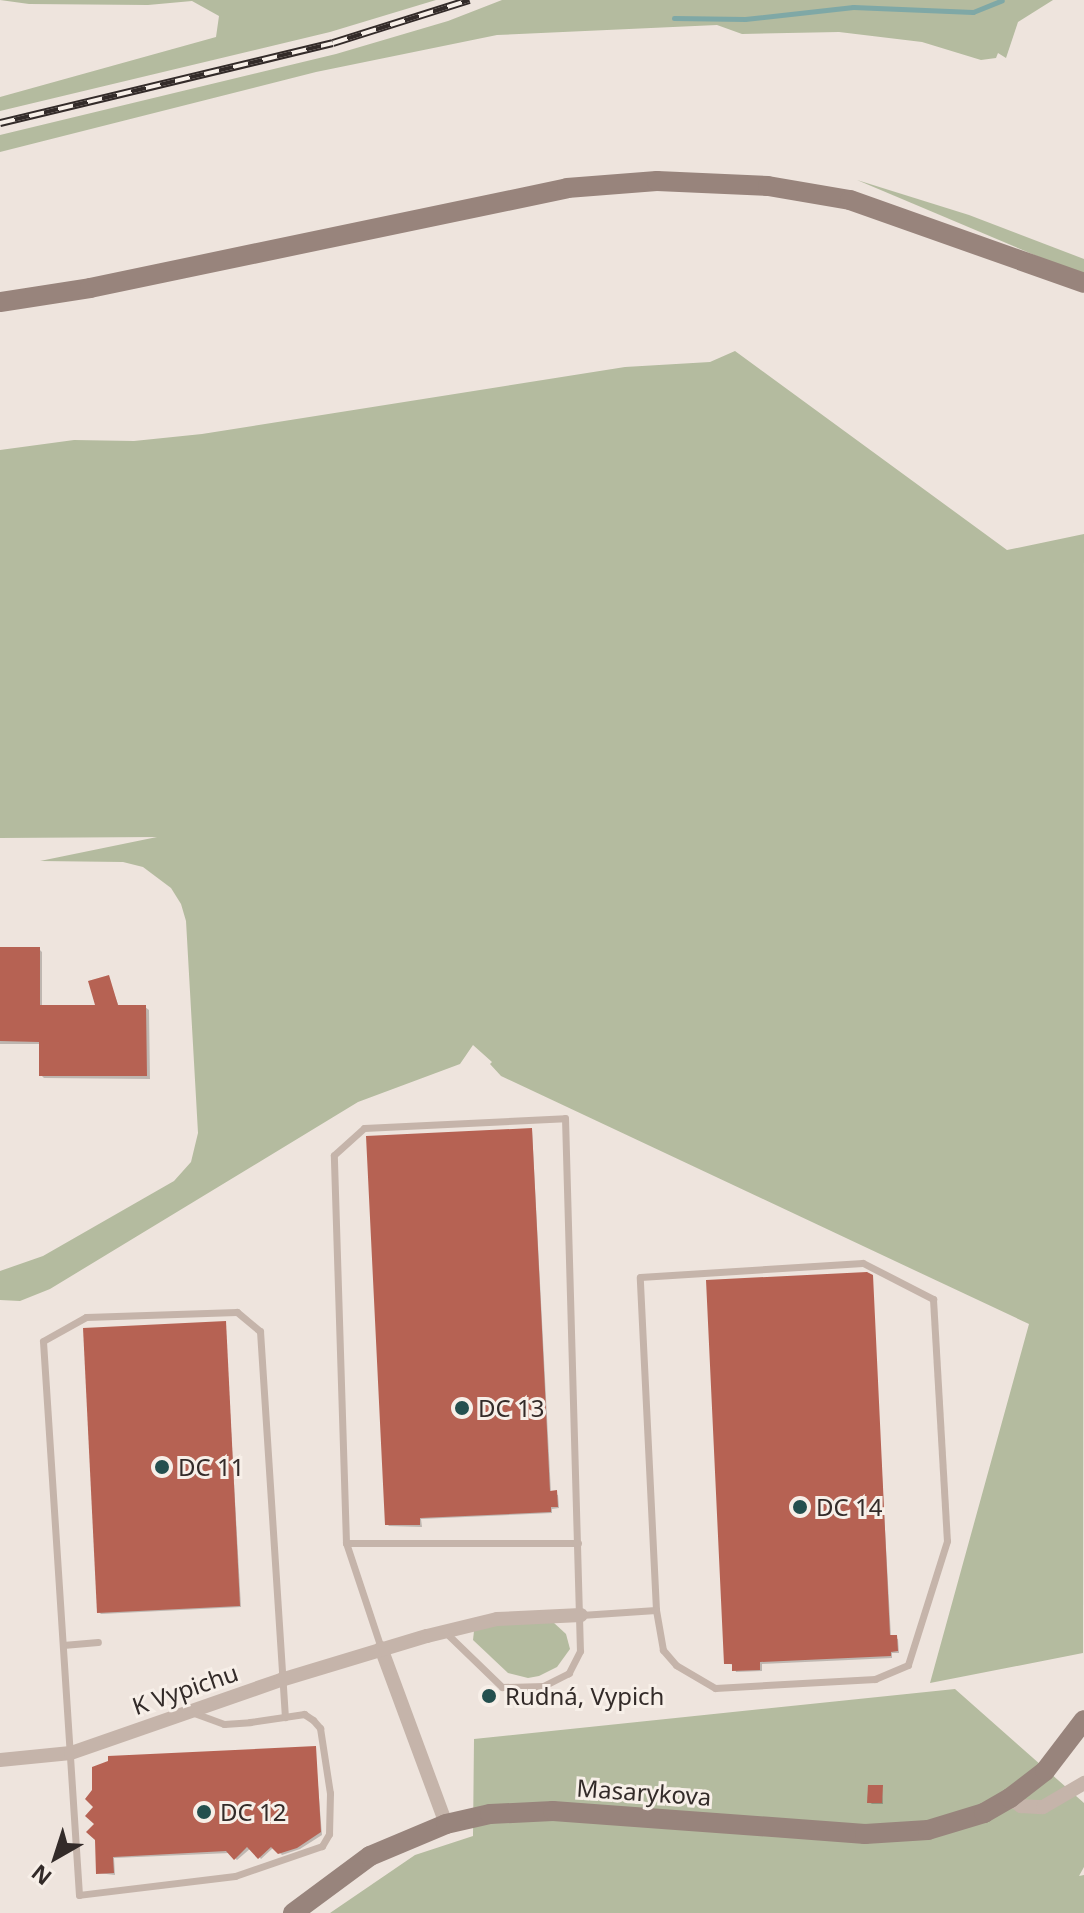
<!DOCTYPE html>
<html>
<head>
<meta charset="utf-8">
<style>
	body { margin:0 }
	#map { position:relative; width:1084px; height:1913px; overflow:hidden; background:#eee4dd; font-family:"Noto Sans",sans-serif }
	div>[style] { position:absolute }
	.green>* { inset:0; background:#b4bb9f }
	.shadow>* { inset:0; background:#0003 }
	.stream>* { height:5px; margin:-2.5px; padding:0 2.5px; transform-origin:2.5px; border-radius:2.5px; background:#7fa8a6 }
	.building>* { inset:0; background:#b66253 }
	.lane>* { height:7px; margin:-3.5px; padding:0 3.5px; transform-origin:3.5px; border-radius:3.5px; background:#c5b4aa }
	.street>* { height:14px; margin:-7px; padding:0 7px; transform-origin:7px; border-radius:7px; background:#c5b4aa }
	.secondary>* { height:20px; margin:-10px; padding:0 10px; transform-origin:10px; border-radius:10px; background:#98847c }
	.rail>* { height:8px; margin-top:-4px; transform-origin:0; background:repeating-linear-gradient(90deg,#f7efe8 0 15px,#332b29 0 30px); box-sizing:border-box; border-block:2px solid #332b29 }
	.dots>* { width:22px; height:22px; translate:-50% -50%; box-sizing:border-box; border:4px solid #f7efe8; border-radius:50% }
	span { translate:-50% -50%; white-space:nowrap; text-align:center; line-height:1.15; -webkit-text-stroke:6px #f7efe8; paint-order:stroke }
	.poi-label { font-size:24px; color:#332b29 }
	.left { translate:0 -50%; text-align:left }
	.street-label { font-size:24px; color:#332b29 }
	.north { position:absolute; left:16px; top:1817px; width:80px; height:80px; -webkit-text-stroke:6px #f7efe8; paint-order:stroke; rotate:219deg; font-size:22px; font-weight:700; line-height:32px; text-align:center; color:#332b29 }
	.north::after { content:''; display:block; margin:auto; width:28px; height:36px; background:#332b29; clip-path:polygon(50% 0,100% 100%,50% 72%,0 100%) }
</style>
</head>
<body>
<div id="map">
	<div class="green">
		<div style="clip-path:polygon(0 0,436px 0,330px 32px,0 111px,0 97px,216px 37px,219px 16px,192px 1px,148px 5px,29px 4px)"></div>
		<div style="clip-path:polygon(502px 0,1053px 0,1018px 22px,1006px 58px,998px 53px,996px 58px,981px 60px,922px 42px,839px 32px,742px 34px,717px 25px,497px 35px,316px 72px,0 152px,0 135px,336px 54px,448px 21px)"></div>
		<div style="clip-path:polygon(857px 180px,969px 215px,1084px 259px,1084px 276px)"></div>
		<div style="clip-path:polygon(735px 351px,1007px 550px,1084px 534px,1083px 1653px,930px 1683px,1029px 1324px,501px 1076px,490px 1064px,492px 1062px,473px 1045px,460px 1064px,358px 1102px,50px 1289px,20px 1301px,0 1300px,0 1271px,43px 1256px,174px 1181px,191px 1162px,198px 1133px,186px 921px,181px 904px,171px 888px,143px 867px,123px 862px,40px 861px,157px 837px,0 838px,0 450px,74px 440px,134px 441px,202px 434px,625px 367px,710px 362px)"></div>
		<div style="clip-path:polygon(553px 1622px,566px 1634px,570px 1649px,557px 1667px,539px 1676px,528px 1678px,508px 1673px,473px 1640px,474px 1631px,481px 1626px)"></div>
		<div style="clip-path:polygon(955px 1689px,1084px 1803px,1084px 1867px,1079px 1876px,1084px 1875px,1084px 1913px,330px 1913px,415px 1855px,473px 1836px,474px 1739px)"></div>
	</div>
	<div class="shadow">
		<div style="clip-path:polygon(0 949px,39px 949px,42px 952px,42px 1007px,98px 1007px,108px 977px,119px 1007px,145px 1007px,149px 1010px,150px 1079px,44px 1078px,41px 1075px,41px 1044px,0 1044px)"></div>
		<div style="clip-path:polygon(532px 1130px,551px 1493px,558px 1495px,559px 1508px,552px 1509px,552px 1513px,421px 1519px,422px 1527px,389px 1526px,387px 1524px)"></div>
		<div style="clip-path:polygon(871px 1277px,891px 1637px,898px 1639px,899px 1653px,892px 1653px,892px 1658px,762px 1664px,762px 1671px,736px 1672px,734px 1665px,726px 1663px)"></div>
		<div style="clip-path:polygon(225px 1323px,241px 1607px,101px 1614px,99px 1612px)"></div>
		<div style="clip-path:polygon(315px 1748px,322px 1835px,300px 1849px,282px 1855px,274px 1847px,261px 1859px,251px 1848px,237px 1860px,230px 1853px,114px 1858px,115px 1875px,98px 1873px,97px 1840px)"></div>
		<div style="clip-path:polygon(882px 1787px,883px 1804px,872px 1804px,869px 1802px)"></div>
	</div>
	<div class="stream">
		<div style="left:674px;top:18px;width:71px;rotate:0.8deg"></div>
		<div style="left:745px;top:19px;width:109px;rotate:-6.3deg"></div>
		<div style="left:853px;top:7px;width:120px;rotate:2.4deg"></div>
		<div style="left:973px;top:12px;width:31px;rotate:-22deg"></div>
	</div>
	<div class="building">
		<div style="clip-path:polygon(0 947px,40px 947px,40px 1005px,95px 1005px,88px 981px,109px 975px,118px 1005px,146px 1005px,147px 1076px,39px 1076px,39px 1042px,0 1041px)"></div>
		<div style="clip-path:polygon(532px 1128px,550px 1491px,557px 1490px,558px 1507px,551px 1507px,551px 1512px,420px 1518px,420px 1525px,385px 1525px,366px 1136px)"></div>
		<div style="clip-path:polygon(867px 1272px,873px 1275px,890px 1635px,897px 1635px,898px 1651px,891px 1652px,891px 1656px,760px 1662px,760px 1670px,732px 1671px,732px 1664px,724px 1664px,706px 1280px)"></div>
		<div style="clip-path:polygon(226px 1321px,240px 1606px,97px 1613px,83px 1328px)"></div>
		<div style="clip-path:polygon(316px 1746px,321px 1832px,297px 1848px,278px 1854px,271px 1847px,258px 1859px,247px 1847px,234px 1860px,226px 1851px,113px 1857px,114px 1873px,96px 1874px,95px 1840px,86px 1832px,94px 1824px,85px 1816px,93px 1807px,85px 1799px,92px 1790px,92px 1767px,108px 1761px,108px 1756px)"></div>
		<div style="clip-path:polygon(868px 1785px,883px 1785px,882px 1803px,867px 1803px)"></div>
	</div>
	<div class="lane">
		<div style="left:863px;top:1263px;width:79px;rotate:27.2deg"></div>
		<div style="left:933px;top:1299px;width:242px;rotate:86.7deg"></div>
		<div style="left:947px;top:1541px;width:130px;rotate:107.5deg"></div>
		<div style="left:908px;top:1665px;width:36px;rotate:157deg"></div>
		<div style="left:875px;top:1679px;width:160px;rotate:176.8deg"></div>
		<div style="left:715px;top:1688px;width:45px;rotate:-149.5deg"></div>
		<div style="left:676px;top:1665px;width:20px;rotate:-131deg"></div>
		<div style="left:663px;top:1650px;width:41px;rotate:-99.9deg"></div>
		<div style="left:656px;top:1610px;width:333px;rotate:-92.8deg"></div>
		<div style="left:640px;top:1277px;width:223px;rotate:-3.6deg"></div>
		<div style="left:346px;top:1543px;width:232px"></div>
		<div style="left:581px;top:1615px;width:75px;rotate:-3.8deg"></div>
		<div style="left:63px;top:1645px;width:35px;rotate:-5deg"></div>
		<div style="left:381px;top:1648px;width:111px;rotate:-108.4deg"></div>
		<div style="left:346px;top:1543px;width:388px;rotate:-91.8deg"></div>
		<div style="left:334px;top:1155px;width:40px;rotate:-42deg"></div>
		<div style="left:364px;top:1128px;width:201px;rotate:-2.8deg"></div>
		<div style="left:565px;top:1118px;width:533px;rotate:88.39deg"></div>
		<div style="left:580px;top:1651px;width:25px;rotate:117deg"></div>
		<div style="left:569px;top:1673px;width:28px;rotate:153deg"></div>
		<div style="left:544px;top:1686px;width:42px;rotate:178.6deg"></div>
		<div style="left:502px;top:1687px;width:78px;rotate:-136deg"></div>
		<div style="left:194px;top:1713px;width:32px;rotate:20deg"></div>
		<div style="left:224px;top:1724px;width:26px;rotate:-4deg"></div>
		<div style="left:250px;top:1722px;width:55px;rotate:-8.4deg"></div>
		<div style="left:304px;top:1714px;width:11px;rotate:34deg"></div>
		<div style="left:313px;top:1720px;width:11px;rotate:49deg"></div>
		<div style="left:320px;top:1728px;width:66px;rotate:81.3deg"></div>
		<div style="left:330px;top:1793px;width:41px;rotate:91.4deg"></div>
		<div style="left:329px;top:1834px;width:14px;rotate:120deg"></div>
		<div style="left:322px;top:1846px;width:92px;rotate:161deg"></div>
		<div style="left:235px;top:1876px;width:157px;rotate:173.1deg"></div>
		<div style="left:79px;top:1895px;width:555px;rotate:-93.72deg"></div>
		<div style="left:43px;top:1341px;width:49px;rotate:-29.2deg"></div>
		<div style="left:86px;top:1317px;width:151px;rotate:-1.9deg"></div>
		<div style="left:237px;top:1312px;width:30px;rotate:40deg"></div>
		<div style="left:260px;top:1331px;width:387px;rotate:86.3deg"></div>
	</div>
	<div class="street">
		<div style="left:381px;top:1648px;width:188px;rotate:69.7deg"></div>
		<div style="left:0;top:1760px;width:71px;rotate:-5.6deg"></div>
		<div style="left:71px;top:1753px;width:222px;rotate:-19.2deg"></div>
		<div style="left:281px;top:1680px;width:152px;rotate:-16.8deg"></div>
		<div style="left:427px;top:1636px;width:72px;rotate:-13.7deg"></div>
		<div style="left:497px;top:1619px;width:84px;rotate:-2.7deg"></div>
		<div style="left:1010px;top:1798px;width:14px;rotate:36deg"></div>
		<div style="left:1021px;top:1806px;width:22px;rotate:3deg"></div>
		<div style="left:1043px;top:1807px;width:48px;rotate:-30.3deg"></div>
	</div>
	<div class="secondary">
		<div style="left:0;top:302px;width:91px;rotate:-8.8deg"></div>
		<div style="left:90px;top:288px;width:487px;rotate:-11.8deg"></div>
		<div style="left:567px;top:188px;width:90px;rotate:-4.4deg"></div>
		<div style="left:657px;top:181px;width:111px;rotate:2.6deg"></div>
		<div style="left:768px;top:186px;width:83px;rotate:9.7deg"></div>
		<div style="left:850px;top:200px;width:248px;rotate:19.5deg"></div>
		<div style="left:293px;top:1913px;width:96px;rotate:-36.5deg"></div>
		<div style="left:370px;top:1856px;width:82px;rotate:-22.8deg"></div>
		<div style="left:446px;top:1824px;width:45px;rotate:-12.8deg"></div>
		<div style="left:490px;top:1814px;width:63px;rotate:-2.7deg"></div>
		<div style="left:553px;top:1811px;width:313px;rotate:4.2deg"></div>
		<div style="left:865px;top:1834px;width:63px;rotate:-3.6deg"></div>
		<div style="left:928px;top:1830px;width:59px;rotate:-16.9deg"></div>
		<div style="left:984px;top:1813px;width:30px;rotate:-30deg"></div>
		<div style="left:1010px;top:1798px;width:44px;rotate:-37.6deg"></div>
		<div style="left:1045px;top:1771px;width:64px;rotate:-52.6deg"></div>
	</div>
	<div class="rail">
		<div style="left:0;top:123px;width:342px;rotate:-13.5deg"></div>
		<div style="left:333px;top:43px;width:143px;rotate:-17.5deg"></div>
	</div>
	<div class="dots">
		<div style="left:462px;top:1408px;background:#244f4e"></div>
		<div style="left:162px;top:1467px;background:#244f4e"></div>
		<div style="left:800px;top:1507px;background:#244f4e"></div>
		<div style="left:489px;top:1696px;background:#244f4e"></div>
		<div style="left:204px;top:1812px;background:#244f4e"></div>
	</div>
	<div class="poi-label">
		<span class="left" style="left:478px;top:1408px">DC 13</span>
		<span class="left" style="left:178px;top:1467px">DC 11</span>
		<span class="left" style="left:816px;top:1507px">DC 14</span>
		<span class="left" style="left:505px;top:1696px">Rudná, Vypich</span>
		<span class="left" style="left:220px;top:1812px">DC 12</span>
	</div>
	<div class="street-label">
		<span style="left:185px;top:1689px;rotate:-19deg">K Vypichu</span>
		<span style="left:644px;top:1792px;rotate:4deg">Masarykova</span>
	</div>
	<div class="north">N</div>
</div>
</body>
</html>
